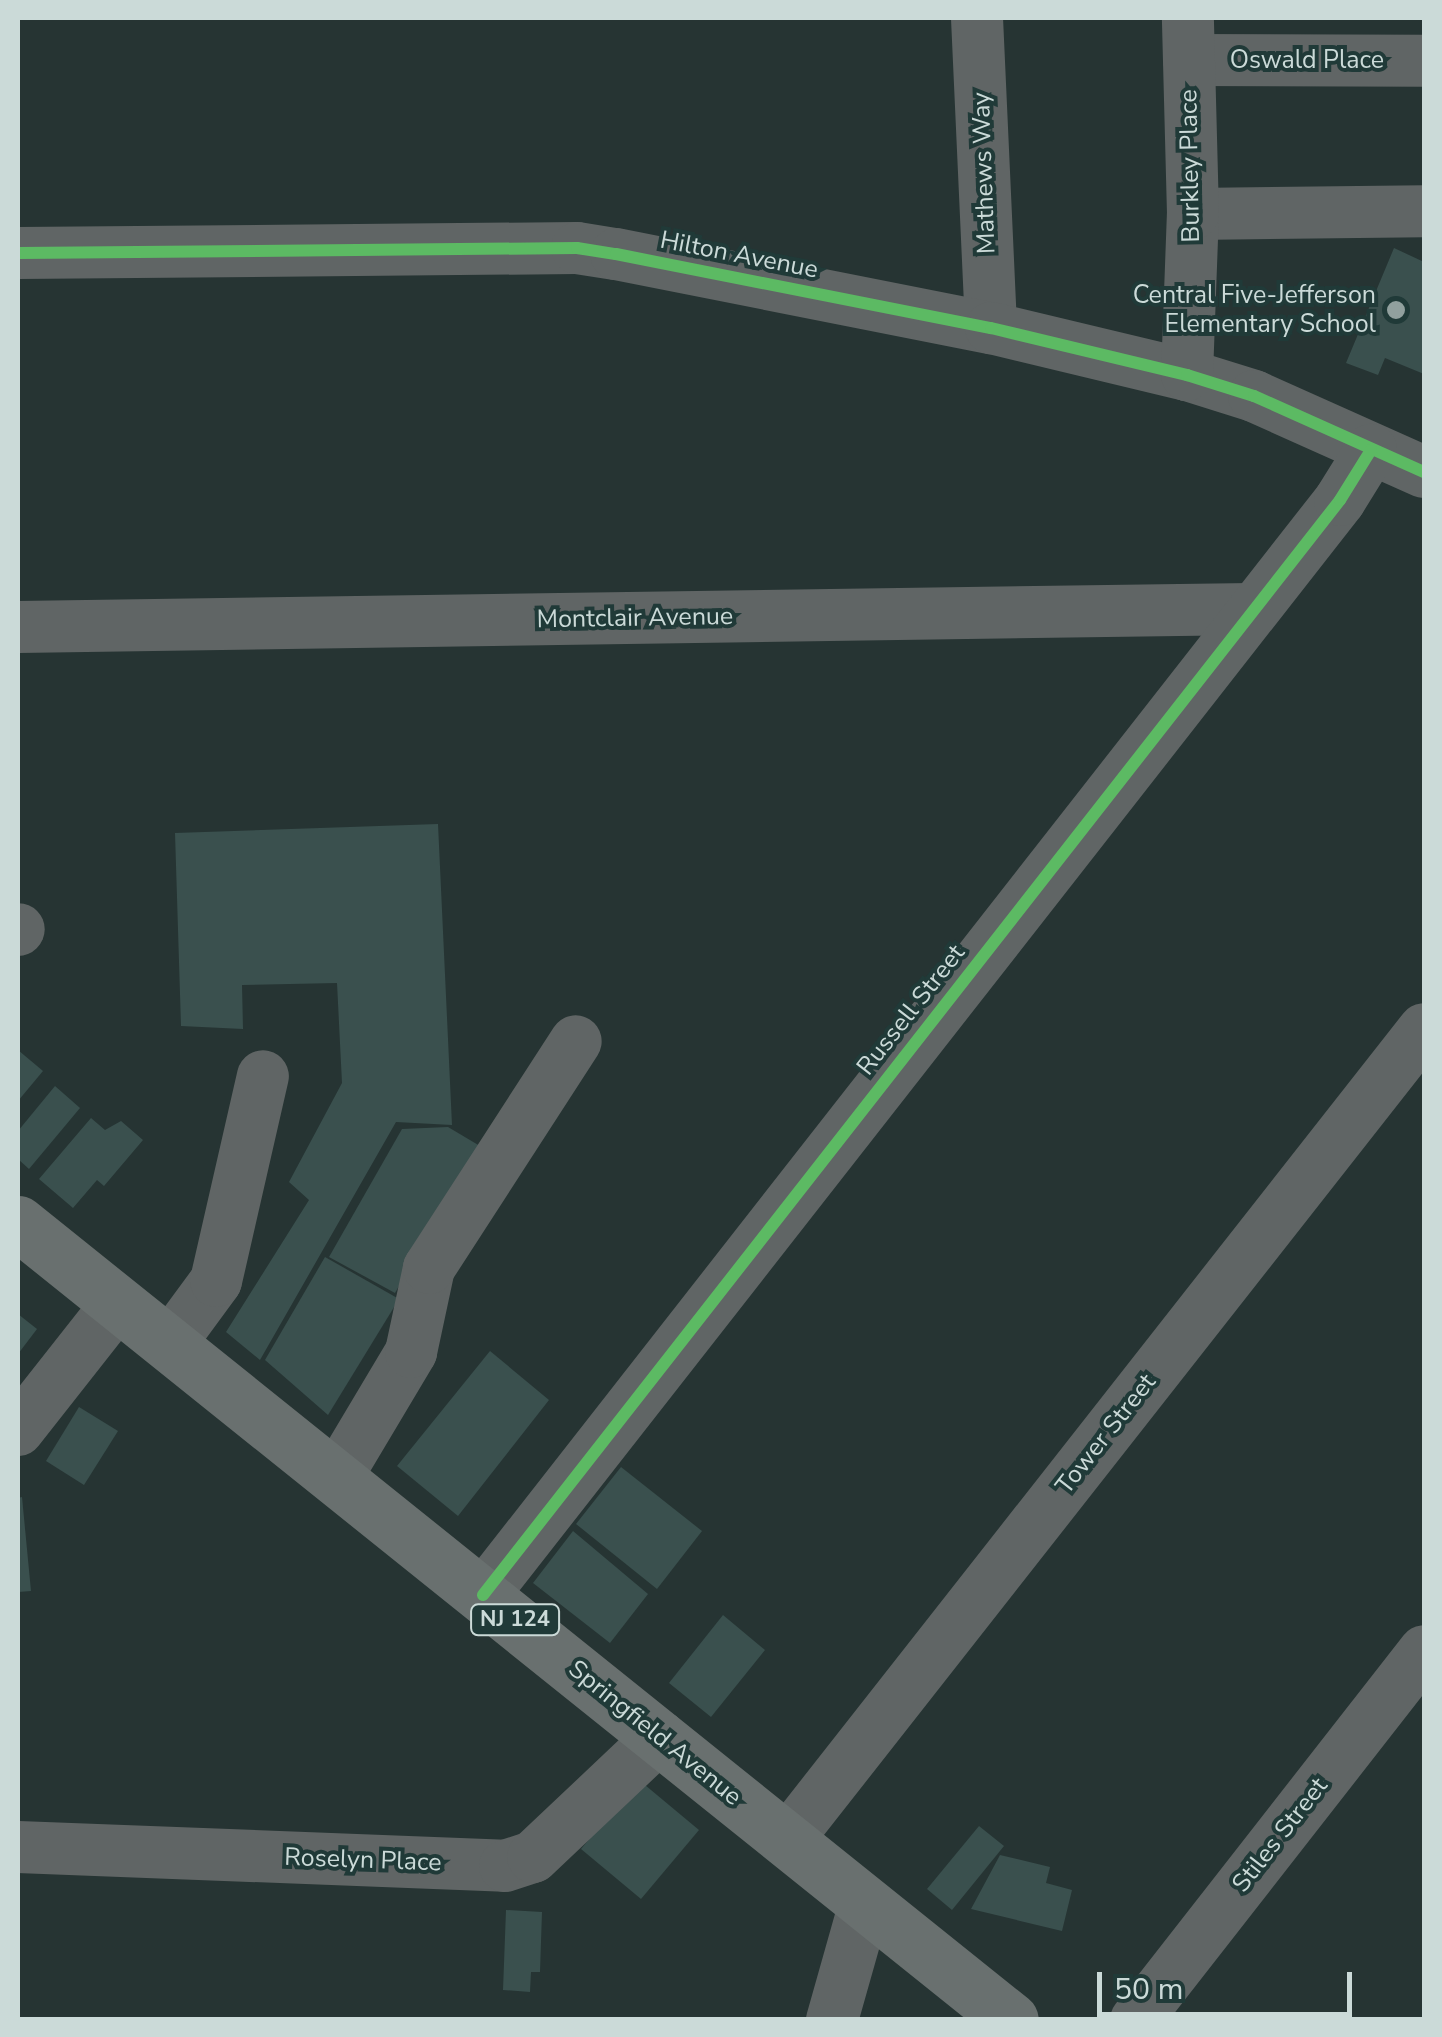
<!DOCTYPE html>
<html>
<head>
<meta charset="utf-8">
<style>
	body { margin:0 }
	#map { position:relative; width:1442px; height:2037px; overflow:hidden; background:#263433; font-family:"Nunito Sans",sans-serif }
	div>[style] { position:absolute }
	.building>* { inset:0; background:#3a504e }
	.minor>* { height:52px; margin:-26px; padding:0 26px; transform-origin:26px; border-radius:26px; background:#606565 }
	.major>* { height:55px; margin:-27.5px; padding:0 27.5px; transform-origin:27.5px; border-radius:27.5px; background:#69706f }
	.cycleway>* { height:12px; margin:-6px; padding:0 6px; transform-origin:6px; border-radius:6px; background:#5cba63 }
	.dots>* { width:28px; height:28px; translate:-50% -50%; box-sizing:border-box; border:5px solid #203a38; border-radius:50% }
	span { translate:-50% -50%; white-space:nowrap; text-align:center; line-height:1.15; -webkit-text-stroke:8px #203a38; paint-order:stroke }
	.shield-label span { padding:2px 8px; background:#203a38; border:2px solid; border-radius:8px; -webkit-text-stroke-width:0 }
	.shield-label { font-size:22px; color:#cbdad8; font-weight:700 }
	.street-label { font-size:25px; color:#cbdad8 }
	.poi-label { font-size:25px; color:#cbdad8 }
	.right { translate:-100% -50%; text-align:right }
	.frame { position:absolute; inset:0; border:20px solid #cbdad8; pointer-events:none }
	.scale { position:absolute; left:1097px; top:1972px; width:255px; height:45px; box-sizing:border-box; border:5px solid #cbdad8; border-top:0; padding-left:12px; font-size:30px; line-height:35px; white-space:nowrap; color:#cbdad8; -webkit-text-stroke:8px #203a38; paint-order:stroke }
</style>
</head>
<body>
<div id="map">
	<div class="building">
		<div style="clip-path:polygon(1394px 248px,1424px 262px,1424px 374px,1385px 358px,1378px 375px,1346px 363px)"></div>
		<div style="clip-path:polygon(438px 824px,452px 1125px,396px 1122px,260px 1360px,226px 1332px,309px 1200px,289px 1182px,342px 1083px,337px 983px,242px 985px,243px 1029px,181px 1026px,175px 833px)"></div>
		<div style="clip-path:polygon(18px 1050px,43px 1071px,18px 1101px)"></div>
		<div style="clip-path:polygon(55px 1086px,80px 1108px,29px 1169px,18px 1159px,18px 1131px)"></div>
		<div style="clip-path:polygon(91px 1118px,105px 1130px,121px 1121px,143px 1140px,104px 1186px,97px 1180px,73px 1208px,39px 1179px)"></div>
		<div style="clip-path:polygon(448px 1127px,480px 1146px,395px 1293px,329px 1257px,402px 1129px)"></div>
		<div style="clip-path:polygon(325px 1257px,399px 1299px,328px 1415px,265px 1360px)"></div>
		<div style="clip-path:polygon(18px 1314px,37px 1329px,18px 1354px)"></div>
		<div style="clip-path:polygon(490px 1351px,549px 1400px,458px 1516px,397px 1466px)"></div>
		<div style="clip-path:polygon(79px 1407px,118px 1431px,84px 1485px,46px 1461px)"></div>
		<div style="clip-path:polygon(621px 1467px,702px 1531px,657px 1589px,576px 1524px)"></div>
		<div style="clip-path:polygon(22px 1497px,31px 1591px,18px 1592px,18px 1498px)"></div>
		<div style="clip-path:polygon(573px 1531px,648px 1594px,610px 1643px,533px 1583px)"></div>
		<div style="clip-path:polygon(723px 1615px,765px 1650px,711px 1717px,669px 1683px)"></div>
		<div style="clip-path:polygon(639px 1780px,699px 1830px,641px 1899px,581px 1849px)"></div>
		<div style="clip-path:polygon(979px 1826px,1004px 1846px,952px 1910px,927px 1889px)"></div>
		<div style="clip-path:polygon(1000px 1855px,1050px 1867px,1046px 1883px,1072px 1890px,1062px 1931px,971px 1909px)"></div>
		<div style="clip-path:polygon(506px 1910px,542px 1912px,540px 1972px,531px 1972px,530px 1992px,503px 1990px)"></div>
	</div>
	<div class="minor">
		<div style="left:977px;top:18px;width:310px;rotate:87.4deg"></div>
		<div style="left:1189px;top:60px;width:235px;rotate:0.2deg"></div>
		<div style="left:1193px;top:214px;width:231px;rotate:-0.7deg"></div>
		<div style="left:18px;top:253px;width:559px;rotate:-0.51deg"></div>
		<div style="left:577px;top:248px;width:39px;rotate:9deg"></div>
		<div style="left:616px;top:254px;width:382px;rotate:11.2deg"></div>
		<div style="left:991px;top:328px;width:202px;rotate:13.5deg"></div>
		<div style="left:1187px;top:375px;width:70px;rotate:17.4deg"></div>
		<div style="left:1254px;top:396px;width:186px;rotate:24.1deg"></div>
		<div style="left:1187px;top:375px;width:161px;rotate:-87.9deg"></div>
		<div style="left:1193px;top:214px;width:196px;rotate:-91.5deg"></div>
		<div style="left:18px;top:627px;width:1234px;rotate:-0.84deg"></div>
		<div style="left:18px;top:930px;width:1px;rotate:-45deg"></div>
		<div style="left:169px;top:1345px;width:79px;rotate:-53.7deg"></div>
		<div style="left:216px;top:1281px;width:210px;rotate:-77.1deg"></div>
		<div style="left:18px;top:1430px;width:160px;rotate:-51.8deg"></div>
		<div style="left:336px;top:1478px;width:147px;rotate:-59.2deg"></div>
		<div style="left:411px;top:1352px;width:86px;rotate:-77.9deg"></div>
		<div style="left:429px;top:1268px;width:270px;rotate:-57.1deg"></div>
		<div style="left:483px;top:1595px;width:1390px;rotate:-51.95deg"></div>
		<div style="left:1340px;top:500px;width:59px;rotate:-58.2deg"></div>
		<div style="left:787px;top:1840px;width:1031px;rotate:-51.85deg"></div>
		<div style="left:18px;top:1847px;width:487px;rotate:2.2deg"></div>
		<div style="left:505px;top:1866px;width:29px;rotate:-18deg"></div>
		<div style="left:533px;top:1857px;width:175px;rotate:-43.4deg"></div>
		<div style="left:832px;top:2020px;width:122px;rotate:-74.2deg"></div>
		<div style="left:1136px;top:2020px;width:468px;rotate:-52deg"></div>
	</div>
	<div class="major">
		<div style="left:18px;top:1223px;width:1273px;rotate:38.75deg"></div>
	</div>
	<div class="cycleway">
		<div style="left:18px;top:253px;width:559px;rotate:-0.51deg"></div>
		<div style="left:577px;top:248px;width:39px;rotate:9deg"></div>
		<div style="left:616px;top:254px;width:382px;rotate:11.2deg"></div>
		<div style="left:991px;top:328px;width:202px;rotate:13.5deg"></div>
		<div style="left:1187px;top:375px;width:70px;rotate:17.4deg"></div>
		<div style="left:1254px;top:396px;width:186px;rotate:24.1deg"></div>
		<div style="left:483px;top:1595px;width:1390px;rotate:-51.95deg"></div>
		<div style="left:1340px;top:500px;width:59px;rotate:-58.2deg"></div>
	</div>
	<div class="dots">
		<div style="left:1396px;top:310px;background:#91a09e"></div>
	</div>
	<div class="shield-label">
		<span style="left:515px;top:1620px">NJ 124</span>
	</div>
	<div class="street-label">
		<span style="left:1307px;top:60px">Oswald Place</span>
		<span style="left:1190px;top:166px;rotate:-91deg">Burkley Place</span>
		<span style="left:984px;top:173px;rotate:-92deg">Mathews Way</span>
		<span style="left:739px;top:255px;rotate:11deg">Hilton Avenue</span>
		<span style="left:635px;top:618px;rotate:-1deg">Montclair Avenue</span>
		<span style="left:911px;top:1010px;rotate:-52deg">Russell Street</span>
		<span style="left:1106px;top:1434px;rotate:-52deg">Tower Street</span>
		<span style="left:655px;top:1733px;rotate:39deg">Springfield Avenue</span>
		<span style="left:1280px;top:1835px;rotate:-52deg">Stiles Street</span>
		<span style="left:363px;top:1860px;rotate:2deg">Roselyn Place</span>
	</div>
	<div class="poi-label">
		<span class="right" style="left:1376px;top:310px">Central Five-Jefferson<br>Elementary School</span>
	</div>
	<div class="frame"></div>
	<div class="scale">50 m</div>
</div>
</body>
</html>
